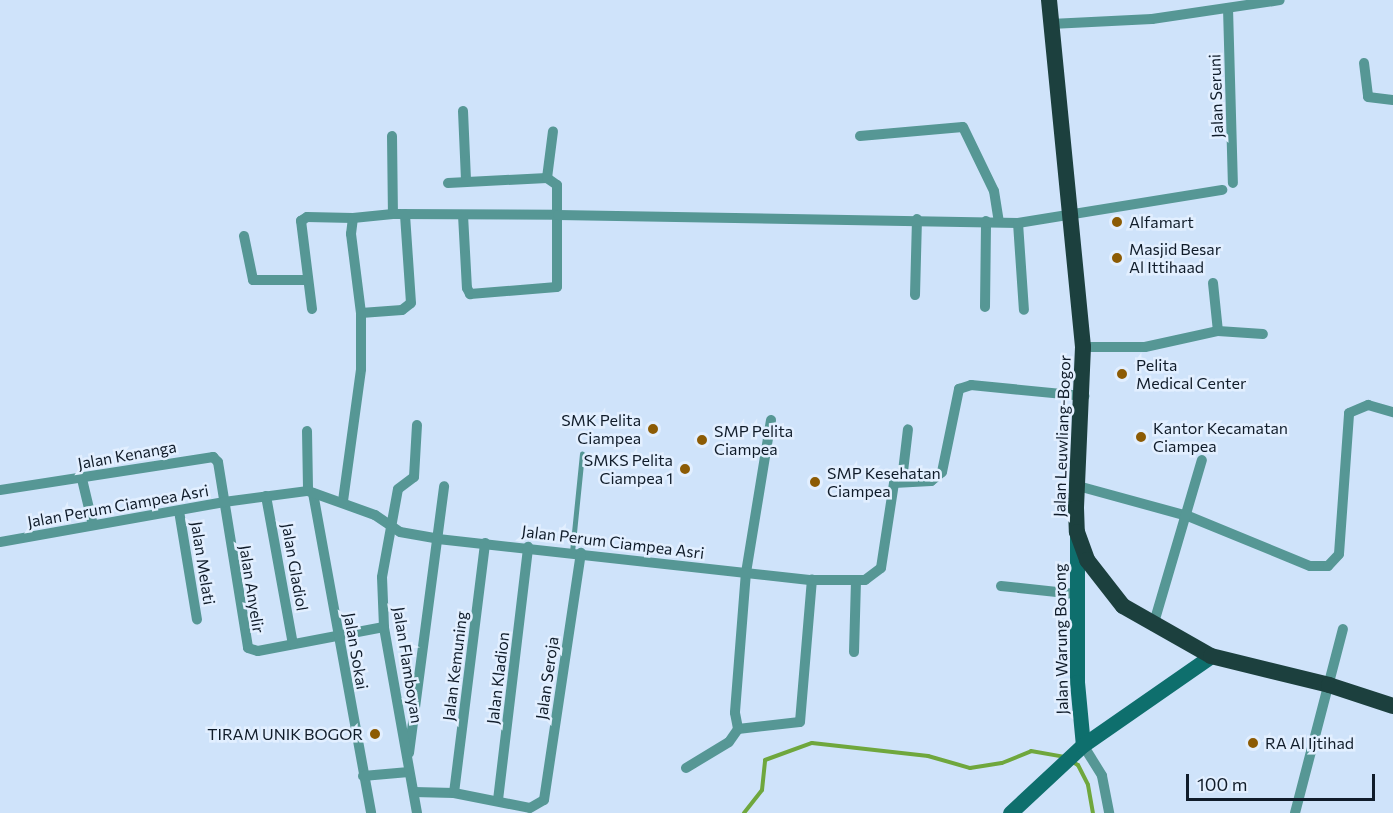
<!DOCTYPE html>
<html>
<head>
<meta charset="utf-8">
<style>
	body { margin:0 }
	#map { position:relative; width:1393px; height:813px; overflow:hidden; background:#cfe3fa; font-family:Commissioner,sans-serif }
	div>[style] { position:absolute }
	.stream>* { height:4px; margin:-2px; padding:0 2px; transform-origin:2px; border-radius:2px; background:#6fa73d }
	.service>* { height:5px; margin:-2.5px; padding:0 2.5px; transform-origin:2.5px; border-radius:2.5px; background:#569795 }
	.minor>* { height:10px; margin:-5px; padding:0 5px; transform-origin:5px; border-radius:5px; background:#569795 }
	.secondary>* { height:15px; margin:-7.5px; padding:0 7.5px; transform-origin:7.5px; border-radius:7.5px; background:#0e6f6d }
	.trunk>* { height:16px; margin:-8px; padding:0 8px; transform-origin:8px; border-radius:8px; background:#1c403e }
	.dots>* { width:16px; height:16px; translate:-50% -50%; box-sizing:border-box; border:3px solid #e2efff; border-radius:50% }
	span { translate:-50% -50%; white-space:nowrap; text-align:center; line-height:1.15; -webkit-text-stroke:5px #e2efff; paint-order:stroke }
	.street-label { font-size:16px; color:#101c2a }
	.poi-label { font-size:16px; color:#101c2a }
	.left { translate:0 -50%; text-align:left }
	.right { translate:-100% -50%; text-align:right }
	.scale { position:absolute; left:1186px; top:774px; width:189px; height:27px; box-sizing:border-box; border:3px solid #101c2a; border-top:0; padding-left:8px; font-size:18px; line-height:21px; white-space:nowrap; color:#101c2a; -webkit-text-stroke:4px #e2efff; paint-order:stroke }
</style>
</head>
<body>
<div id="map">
	<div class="stream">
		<div style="left:1071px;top:761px;width:8px;rotate:30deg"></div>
		<div style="left:1078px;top:765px;width:22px;rotate:63deg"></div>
		<div style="left:1088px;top:785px;width:28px;rotate:80deg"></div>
		<div style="left:744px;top:813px;width:29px;rotate:-52deg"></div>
		<div style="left:762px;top:790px;width:30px;rotate:-84deg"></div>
		<div style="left:765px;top:760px;width:50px;rotate:-19.9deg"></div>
		<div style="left:812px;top:743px;width:117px;rotate:6.4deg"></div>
		<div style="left:928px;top:756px;width:44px;rotate:15.9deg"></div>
		<div style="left:970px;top:768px;width:32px;rotate:-9deg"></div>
		<div style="left:1002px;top:763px;width:31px;rotate:-22deg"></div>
		<div style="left:1031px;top:751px;width:34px;rotate:10deg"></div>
	</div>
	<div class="service">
		<div style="left:572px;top:552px;width:99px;rotate:-84.2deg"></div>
	</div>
	<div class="minor">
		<div style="left:1228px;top:8px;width:175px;rotate:88.4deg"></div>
		<div style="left:1051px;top:24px;width:101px;rotate:-2.8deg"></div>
		<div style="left:1152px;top:19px;width:129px;rotate:-8.4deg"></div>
		<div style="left:1364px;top:63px;width:34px;rotate:83deg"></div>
		<div style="left:1368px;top:97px;width:25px;rotate:7deg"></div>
		<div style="left:463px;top:111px;width:70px;rotate:87.5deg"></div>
		<div style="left:392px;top:136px;width:78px;rotate:89.3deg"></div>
		<div style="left:860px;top:136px;width:103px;rotate:-5deg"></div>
		<div style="left:963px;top:127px;width:71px;rotate:64.2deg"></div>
		<div style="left:994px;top:191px;width:30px;rotate:81deg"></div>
		<div style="left:448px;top:183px;width:99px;rotate:-2.9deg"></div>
		<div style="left:463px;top:215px;width:73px;rotate:86.9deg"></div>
		<div style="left:467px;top:288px;width:7px;rotate:63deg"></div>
		<div style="left:470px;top:294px;width:87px;rotate:-4.6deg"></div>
		<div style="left:557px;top:287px;width:102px;rotate:-90deg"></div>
		<div style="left:557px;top:185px;width:12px;rotate:-145deg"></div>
		<div style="left:547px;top:178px;width:47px;rotate:-82.7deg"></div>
		<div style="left:1018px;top:223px;width:87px;rotate:86.1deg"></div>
		<div style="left:244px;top:236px;width:45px;rotate:78.4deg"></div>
		<div style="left:253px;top:280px;width:53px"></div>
		<div style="left:1213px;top:283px;width:48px;rotate:84.1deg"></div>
		<div style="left:915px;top:295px;width:76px;rotate:-88.5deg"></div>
		<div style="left:985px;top:307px;width:86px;rotate:-89.3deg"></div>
		<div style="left:312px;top:309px;width:89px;rotate:-97.1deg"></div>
		<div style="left:301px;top:221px;width:7px;rotate:-34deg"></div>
		<div style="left:307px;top:217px;width:46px;rotate:1.2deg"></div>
		<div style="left:361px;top:313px;width:41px;rotate:-4.2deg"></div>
		<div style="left:402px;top:310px;width:11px;rotate:-38deg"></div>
		<div style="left:411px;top:303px;width:89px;rotate:-93.9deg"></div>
		<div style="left:1083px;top:347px;width:62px"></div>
		<div style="left:1145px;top:347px;width:75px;rotate:-12.4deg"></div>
		<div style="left:1218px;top:331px;width:45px;rotate:3.8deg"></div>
		<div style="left:771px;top:420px;width:154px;rotate:99.3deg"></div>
		<div style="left:746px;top:572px;width:141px;rotate:94.5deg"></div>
		<div style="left:735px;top:713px;width:16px;rotate:79deg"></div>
		<div style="left:738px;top:729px;width:62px;rotate:-6.4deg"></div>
		<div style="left:800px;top:722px;width:143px;rotate:-85.2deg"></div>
		<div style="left:307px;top:431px;width:60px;rotate:89deg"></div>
		<div style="left:82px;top:479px;width:47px;rotate:76.6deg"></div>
		<div style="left:902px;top:480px;width:51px;rotate:-83.3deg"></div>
		<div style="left:1078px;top:486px;width:114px;rotate:15.3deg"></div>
		<div style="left:1188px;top:516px;width:132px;rotate:22.3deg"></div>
		<div style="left:1310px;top:566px;width:18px"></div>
		<div style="left:1328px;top:566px;width:16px;rotate:-47deg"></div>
		<div style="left:1339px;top:554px;width:141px;rotate:-85.9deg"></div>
		<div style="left:1349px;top:413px;width:21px;rotate:-23deg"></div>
		<div style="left:1368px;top:405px;width:26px;rotate:16deg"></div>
		<div style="left:0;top:490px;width:216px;rotate:-8.8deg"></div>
		<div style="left:213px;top:457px;width:7px;rotate:45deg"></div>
		<div style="left:218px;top:462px;width:188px;rotate:80.8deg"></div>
		<div style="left:248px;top:648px;width:10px;rotate:17deg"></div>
		<div style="left:258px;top:651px;width:128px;rotate:-10.8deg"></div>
		<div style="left:313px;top:493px;width:325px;rotate:79.7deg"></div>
		<div style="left:266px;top:496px;width:150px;rotate:79.7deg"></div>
		<div style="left:343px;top:501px;width:133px;rotate:-82.2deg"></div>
		<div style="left:361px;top:369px;width:56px;rotate:-90deg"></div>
		<div style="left:361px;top:313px;width:80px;rotate:-97.2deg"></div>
		<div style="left:351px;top:234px;width:16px;rotate:-83deg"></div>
		<div style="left:353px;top:218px;width:40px;rotate:-5.7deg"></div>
		<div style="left:393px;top:214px;width:165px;rotate:0.3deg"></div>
		<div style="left:558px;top:215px;width:460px;rotate:1deg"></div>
		<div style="left:1018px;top:223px;width:207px;rotate:-9.2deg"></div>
		<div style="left:179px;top:511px;width:110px;rotate:80.6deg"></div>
		<div style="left:0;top:542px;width:228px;rotate:-10.1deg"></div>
		<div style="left:224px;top:502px;width:85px;rotate:-7.5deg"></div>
		<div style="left:308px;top:491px;width:71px;rotate:19.7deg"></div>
		<div style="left:375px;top:515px;width:30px;rotate:34deg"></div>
		<div style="left:400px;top:532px;width:39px;rotate:10deg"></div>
		<div style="left:438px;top:539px;width:376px;rotate:6.3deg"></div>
		<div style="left:812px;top:580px;width:53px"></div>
		<div style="left:865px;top:580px;width:20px;rotate:-37deg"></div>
		<div style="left:881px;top:568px;width:86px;rotate:-81.3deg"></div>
		<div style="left:894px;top:483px;width:37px;rotate:-3deg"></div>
		<div style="left:931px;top:481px;width:14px;rotate:-39deg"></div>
		<div style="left:942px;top:472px;width:85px;rotate:-78.4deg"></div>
		<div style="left:959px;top:389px;width:13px;rotate:-18deg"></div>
		<div style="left:971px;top:385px;width:114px;rotate:5.6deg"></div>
		<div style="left:1001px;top:586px;width:75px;rotate:6.1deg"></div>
		<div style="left:1153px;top:626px;width:173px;rotate:-73.6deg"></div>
		<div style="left:854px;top:652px;width:71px;rotate:-88.4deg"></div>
		<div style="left:1083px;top:745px;width:36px;rotate:58deg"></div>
		<div style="left:1102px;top:776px;width:38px;rotate:79deg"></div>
		<div style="left:409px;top:753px;width:269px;rotate:-82.5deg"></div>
		<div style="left:686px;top:768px;width:50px;rotate:-31.2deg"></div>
		<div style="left:729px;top:742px;width:16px;rotate:-55deg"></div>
		<div style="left:363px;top:776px;width:46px;rotate:-5deg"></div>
		<div style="left:414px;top:792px;width:40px;rotate:1.4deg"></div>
		<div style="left:454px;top:793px;width:77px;rotate:11.2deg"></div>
		<div style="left:530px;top:808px;width:16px;rotate:-30deg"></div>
		<div style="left:544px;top:800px;width:250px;rotate:-81.5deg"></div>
		<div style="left:454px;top:793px;width:252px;rotate:-82.9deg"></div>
		<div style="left:498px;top:800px;width:255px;rotate:-83.2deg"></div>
		<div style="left:417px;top:813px;width:189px;rotate:-100.1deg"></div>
		<div style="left:384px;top:627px;width:50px;rotate:-92.3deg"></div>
		<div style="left:382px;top:577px;width:89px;rotate:-79.7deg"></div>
		<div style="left:398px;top:489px;width:20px;rotate:-37deg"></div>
		<div style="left:414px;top:477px;width:52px;rotate:-86.7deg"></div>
		<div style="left:1295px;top:813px;width:190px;rotate:-75.4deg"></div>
	</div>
	<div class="secondary">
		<div style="left:1077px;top:535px;width:147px;rotate:90deg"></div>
		<div style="left:1077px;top:682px;width:63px;rotate:84.6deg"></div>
		<div style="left:1010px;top:813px;width:100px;rotate:-43deg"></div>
		<div style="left:1083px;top:745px;width:156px;rotate:-34.8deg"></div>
	</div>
	<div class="trunk">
		<div style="left:1049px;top:0;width:349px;rotate:84.4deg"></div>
		<div style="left:1083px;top:347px;width:161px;rotate:92.5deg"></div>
		<div style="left:1076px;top:508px;width:24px;rotate:88deg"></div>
		<div style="left:1077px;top:532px;width:30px;rotate:70deg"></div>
		<div style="left:1087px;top:560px;width:58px;rotate:52deg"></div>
		<div style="left:1123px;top:606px;width:101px;rotate:29.6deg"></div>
		<div style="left:1211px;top:656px;width:122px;rotate:13.8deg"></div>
		<div style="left:1329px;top:685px;width:67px;rotate:18.2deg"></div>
	</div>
	<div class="dots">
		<div style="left:1117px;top:222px;background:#8c5b04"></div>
		<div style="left:1117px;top:258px;background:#8c5b04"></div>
		<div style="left:1122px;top:374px;background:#8c5b04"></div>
		<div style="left:653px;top:429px;background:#8c5b04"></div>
		<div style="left:1141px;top:437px;background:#8c5b04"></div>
		<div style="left:702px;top:440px;background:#8c5b04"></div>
		<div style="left:685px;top:469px;background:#8c5b04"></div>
		<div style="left:815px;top:482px;background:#8c5b04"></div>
		<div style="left:375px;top:734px;background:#8c5b04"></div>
		<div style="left:1253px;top:743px;background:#8c5b04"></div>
	</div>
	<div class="street-label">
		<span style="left:1216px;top:96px;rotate:-92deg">Jalan Seruni</span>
		<span style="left:1062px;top:436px;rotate:-88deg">Jalan Leuwliang-Bogor</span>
		<span style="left:127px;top:455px;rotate:-10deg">Jalan Kenanga</span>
		<span style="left:118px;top:506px;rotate:-10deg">Jalan Perum Ciampea Asri</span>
		<span style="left:613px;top:542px;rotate:7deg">Jalan Perum Ciampea Asri</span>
		<span style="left:203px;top:563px;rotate:81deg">Jalan Melati</span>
		<span style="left:295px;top:567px;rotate:80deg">Jalan Gladiol</span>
		<span style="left:252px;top:589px;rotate:81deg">Jalan Anyelir</span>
		<span style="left:1061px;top:639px;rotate:-91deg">Jalan Warung Borong</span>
		<span style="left:356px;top:651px;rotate:80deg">Jalan Sokai</span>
		<span style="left:408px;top:665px;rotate:81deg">Jalan Flamboyan</span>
		<span style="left:455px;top:666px;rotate:-83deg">Jalan Kemuning</span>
		<span style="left:498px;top:678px;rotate:-83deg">Jalan Kladion</span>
		<span style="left:547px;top:678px;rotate:-82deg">Jalan Seroja</span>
	</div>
	<div class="poi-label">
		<span class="left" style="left:1129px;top:222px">Alfamart</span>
		<span class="left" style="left:1129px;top:258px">Masjid Besar<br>Al Ittihaad</span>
		<span class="left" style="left:1136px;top:374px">Pelita<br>Medical Center</span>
		<span class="right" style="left:641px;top:429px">SMK Pelita<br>Ciampea</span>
		<span class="left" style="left:1153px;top:437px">Kantor Kecamatan<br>Ciampea</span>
		<span class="left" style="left:714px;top:440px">SMP Pelita<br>Ciampea</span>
		<span class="right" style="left:673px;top:469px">SMKS Pelita<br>Ciampea 1</span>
		<span class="left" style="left:827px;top:482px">SMP Kesehatan<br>Ciampea</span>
		<span class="right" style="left:363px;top:734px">TIRAM UNIK BOGOR</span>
		<span class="left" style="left:1265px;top:743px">RA Al Ijtihad</span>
	</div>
	<div class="scale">100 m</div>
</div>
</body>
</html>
